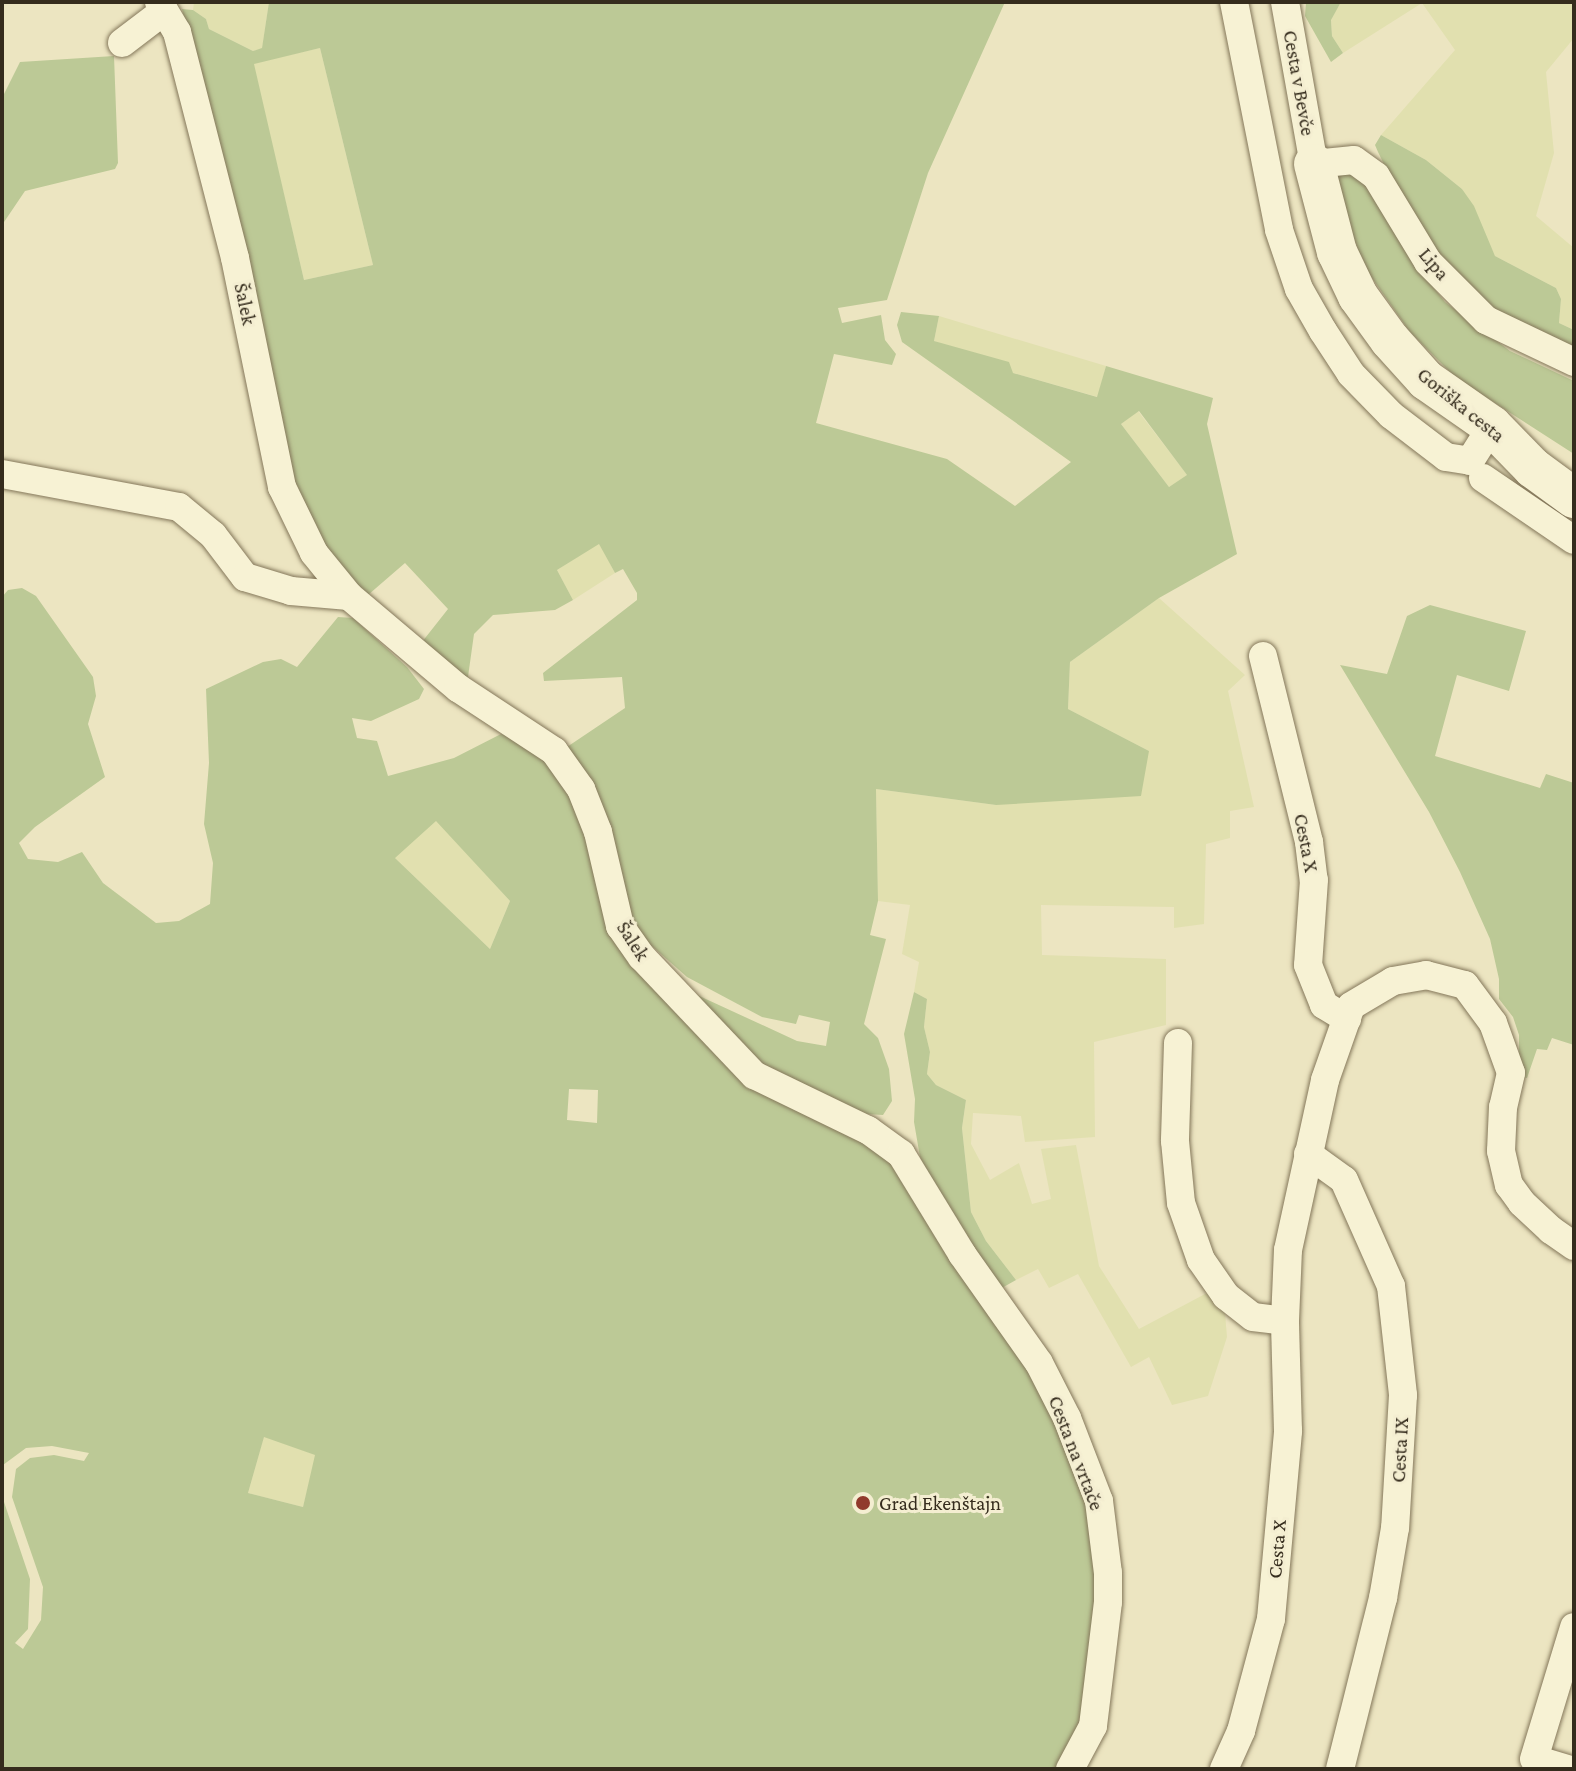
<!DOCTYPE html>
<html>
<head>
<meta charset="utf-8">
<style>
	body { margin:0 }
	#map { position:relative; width:1576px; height:1771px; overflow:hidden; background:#ece5c1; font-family:"Crimson Pro",serif }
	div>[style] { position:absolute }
	.farmland>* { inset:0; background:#e1e0af }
	.green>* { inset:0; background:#bcc996 }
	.roads { filter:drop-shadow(0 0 2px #84775a) drop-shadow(0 0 2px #84775a) }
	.street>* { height:28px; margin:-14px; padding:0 14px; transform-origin:14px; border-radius:14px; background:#f7f2d4 }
	.secondary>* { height:40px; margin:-20px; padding:0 20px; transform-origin:20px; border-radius:20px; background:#f7f2d4 }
	.dots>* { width:22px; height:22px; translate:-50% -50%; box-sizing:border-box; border:4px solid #f4eed1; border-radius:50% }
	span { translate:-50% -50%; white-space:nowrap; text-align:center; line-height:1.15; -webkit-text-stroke:6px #f4eed1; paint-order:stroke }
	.street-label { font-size:20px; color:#352c1d }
	.poi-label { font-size:20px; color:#352c1d }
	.left { translate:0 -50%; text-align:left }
	.frame { position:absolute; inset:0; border:4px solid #352c1d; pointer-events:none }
</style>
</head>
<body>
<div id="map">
	<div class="farmland">
		<div style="clip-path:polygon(194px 2px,269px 2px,262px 49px,253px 51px,209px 29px,206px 19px,193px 10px)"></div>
		<div style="clip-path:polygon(1341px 2px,1574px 2px,1574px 38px,1546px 72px,1554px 153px,1536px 216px,1574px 248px,1574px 330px,1559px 323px,1561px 299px,1556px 288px,1495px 256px,1462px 189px,1426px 160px,1381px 135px,1455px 50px,1422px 3px,1343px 53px,1332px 36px,1331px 19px)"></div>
		<div style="clip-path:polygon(320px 48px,373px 265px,304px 280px,253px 63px)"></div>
		<div style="clip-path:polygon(939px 316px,1106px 366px,1098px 397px,1013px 373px,934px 341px)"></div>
		<div style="clip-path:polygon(1138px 411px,1188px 476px,1169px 487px,1121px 424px)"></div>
		<div style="clip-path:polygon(599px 543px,615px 573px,573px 600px,557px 570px)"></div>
		<div style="clip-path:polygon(1159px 598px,1245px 675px,1228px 691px,1254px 807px,1230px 811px,1230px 838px,1206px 844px,1204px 924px,1174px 928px,1174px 907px,1041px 905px,1042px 955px,1166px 959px,1166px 1025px,1094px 1042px,1095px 1137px,1025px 1142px,1021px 1116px,973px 1113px,971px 1144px,990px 1180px,1019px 1163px,1032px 1204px,1051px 1199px,1041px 1149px,1076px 1145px,1099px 1266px,1139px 1329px,1207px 1293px,1225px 1313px,1227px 1337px,1208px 1396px,1172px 1405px,1149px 1357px,1131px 1367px,1078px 1274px,1049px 1288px,1038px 1269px,1016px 1280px,986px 1241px,971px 1212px,962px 1128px,966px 1100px,936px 1085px,927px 1074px,930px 1052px,924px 1027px,927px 999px,914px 992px,919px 962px,902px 954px,910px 905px,878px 901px,876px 789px,996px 805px,1149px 751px,1068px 709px,1070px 662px)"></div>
		<div style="clip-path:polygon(436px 820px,510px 901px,490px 949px,394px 857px)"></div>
		<div style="clip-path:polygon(264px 1436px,316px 1455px,303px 1507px,248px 1493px)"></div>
	</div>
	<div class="green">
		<div style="clip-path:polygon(evenodd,269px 2px,1005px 2px,928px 173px,887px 300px,838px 308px,842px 323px,881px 315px,885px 340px,896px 354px,892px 365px,834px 354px,816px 423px,947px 459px,1015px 506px,1071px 462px,902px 342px,897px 325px,901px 312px,939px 316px,934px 341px,1009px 362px,1013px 373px,1097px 397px,1106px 366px,1213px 398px,1207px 424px,1237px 554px,1159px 598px,1070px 662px,1068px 709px,1149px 751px,1141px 796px,996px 805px,876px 789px,878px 901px,870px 935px,886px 939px,864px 1024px,878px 1038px,889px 1069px,892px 1101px,883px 1115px,866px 1114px,779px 1080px,695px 994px,797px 1041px,826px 1046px,830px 1022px,799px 1015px,796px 1024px,762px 1017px,687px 977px,636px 932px,564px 749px,625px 708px,622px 677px,544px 681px,543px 673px,637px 600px,637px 593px,623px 569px,615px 573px,599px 544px,557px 570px,573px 600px,555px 610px,493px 615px,474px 634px,467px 684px,422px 642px,448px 609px,405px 563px,361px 601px,298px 505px,182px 9px,193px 10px,206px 19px,209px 29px,253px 51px,262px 48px,269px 2px,320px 48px,373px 265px,304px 280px,254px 64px,320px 48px,269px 2px,1139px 411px,1187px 475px,1169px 487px,1121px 424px,1139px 411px)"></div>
		<div style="clip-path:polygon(1306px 2px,1341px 2px,1331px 20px,1332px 36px,1343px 53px,1331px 62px,1305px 16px)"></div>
		<div style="clip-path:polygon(114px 56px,118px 163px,115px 169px,25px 191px,2px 225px,2px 98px,20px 62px)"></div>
		<div style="clip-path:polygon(1381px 135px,1426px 160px,1462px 189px,1474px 206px,1495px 256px,1556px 288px,1561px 299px,1559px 323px,1574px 330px,1574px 361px,1456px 285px,1408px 213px,1378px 152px,1375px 145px)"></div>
		<div style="clip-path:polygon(1342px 172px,1360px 172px,1429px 282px,1445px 302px,1510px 351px,1574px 381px,1574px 454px,1456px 378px,1410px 332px,1365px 268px,1332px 179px)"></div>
		<div style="clip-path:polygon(evenodd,22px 588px,36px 596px,93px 677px,96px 696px,88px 724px,105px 777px,35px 827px,19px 843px,28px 859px,58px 862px,82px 852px,103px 883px,156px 923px,179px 921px,210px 904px,213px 863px,204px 824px,209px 763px,206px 689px,263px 662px,281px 659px,297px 667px,338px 617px,353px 618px,407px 667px,424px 689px,419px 699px,371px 721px,352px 718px,357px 738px,377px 741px,388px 776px,454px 758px,501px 734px,524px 738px,577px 793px,615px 944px,719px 1058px,899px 1161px,1023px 1346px,1096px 1511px,1105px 1587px,1086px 1727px,1063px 1769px,2px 1769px,2px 1496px,30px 1579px,28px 1629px,15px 1643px,23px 1649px,41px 1620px,43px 1587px,12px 1497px,16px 1469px,30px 1458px,54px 1455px,84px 1461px,89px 1453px,52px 1446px,26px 1448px,3px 1465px,2px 1483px,2px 597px,8px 590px,22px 588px,436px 821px,510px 901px,490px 949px,395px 858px,436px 821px,22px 588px,569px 1089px,598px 1090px,597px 1123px,567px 1120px,569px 1089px,22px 588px,264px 1437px,315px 1455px,303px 1507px,248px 1493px,264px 1437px)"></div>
		<div style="clip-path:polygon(1430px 605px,1526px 631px,1509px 691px,1457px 675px,1435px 756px,1540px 788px,1546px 774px,1574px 783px,1574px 1045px,1552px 1038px,1547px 1050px,1537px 1049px,1527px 1078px,1519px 1076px,1519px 1035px,1513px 1017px,1499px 999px,1499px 979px,1490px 939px,1460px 872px,1429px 812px,1340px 665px,1387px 674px,1407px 616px)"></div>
		<div style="clip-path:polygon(914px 992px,927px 999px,924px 1027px,930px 1052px,927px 1074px,936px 1085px,966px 1100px,962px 1128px,971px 1212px,986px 1241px,1016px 1280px,1000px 1289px,939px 1198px,920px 1157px,914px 1122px,915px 1099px,904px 1034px)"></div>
	</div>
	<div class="roads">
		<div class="street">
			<div style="left:159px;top:2px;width:35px;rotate:59deg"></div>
			<div style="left:177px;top:32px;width:233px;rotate:75.6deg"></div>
			<div style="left:235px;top:258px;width:234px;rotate:78.4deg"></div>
			<div style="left:282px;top:487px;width:73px;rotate:64.1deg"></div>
			<div style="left:314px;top:553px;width:55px;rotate:50.9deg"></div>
			<div style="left:349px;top:596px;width:143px;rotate:40.2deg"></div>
			<div style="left:458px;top:688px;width:115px;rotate:33.3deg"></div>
			<div style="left:554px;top:751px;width:47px;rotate:54.6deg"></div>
			<div style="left:581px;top:789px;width:46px;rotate:68.4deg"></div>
			<div style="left:598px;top:832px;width:97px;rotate:76.8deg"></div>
			<div style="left:620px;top:926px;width:38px;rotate:55deg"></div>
			<div style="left:642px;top:957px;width:163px;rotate:46.5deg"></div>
			<div style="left:754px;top:1075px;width:127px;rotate:25.8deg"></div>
			<div style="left:868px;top:1130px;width:41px;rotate:36deg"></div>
			<div style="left:901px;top:1154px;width:117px;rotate:58.6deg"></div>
			<div style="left:962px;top:1254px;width:133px;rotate:54.8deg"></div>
			<div style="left:1039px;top:1363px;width:62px;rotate:63deg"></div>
			<div style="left:1067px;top:1418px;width:89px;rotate:68.9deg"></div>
			<div style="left:1099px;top:1501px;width:73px;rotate:82.9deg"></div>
			<div style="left:1108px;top:1573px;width:29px;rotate:90deg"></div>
			<div style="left:1108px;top:1602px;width:125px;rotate:96.9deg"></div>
			<div style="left:1093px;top:1726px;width:49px;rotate:118.1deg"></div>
			<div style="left:1234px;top:2px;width:232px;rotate:78.8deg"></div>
			<div style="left:1279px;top:230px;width:62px;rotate:71.3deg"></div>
			<div style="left:1299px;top:289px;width:48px;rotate:60.3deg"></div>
			<div style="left:1323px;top:331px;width:51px;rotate:56.9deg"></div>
			<div style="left:1351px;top:374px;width:57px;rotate:45.7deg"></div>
			<div style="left:1391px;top:415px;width:69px;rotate:37.4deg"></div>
			<div style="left:1446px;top:457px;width:24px;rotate:9deg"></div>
			<div style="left:1470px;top:461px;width:41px;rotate:-57.8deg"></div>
			<div style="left:1285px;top:2px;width:165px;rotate:79.9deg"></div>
			<div style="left:1314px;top:164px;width:40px;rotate:-5.7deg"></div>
			<div style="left:1354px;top:160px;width:27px;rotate:36deg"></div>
			<div style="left:1376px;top:176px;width:100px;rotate:58.8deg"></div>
			<div style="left:1428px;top:262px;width:82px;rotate:45deg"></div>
			<div style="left:1486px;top:320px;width:98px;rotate:25.5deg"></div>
			<div style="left:122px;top:43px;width:53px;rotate:-37.3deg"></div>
			<div style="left:2px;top:474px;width:180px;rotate:10.6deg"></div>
			<div style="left:179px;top:507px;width:44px;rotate:39.5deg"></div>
			<div style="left:213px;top:535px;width:53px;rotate:52.7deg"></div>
			<div style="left:245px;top:577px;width:48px;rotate:16.9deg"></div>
			<div style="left:291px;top:591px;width:58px;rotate:4.9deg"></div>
			<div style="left:1483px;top:478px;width:110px;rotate:34.3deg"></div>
			<div style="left:1263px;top:656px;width:192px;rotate:76.1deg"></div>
			<div style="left:1309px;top:842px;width:38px;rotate:83deg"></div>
			<div style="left:1314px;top:880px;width:85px;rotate:94deg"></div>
			<div style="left:1308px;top:965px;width:43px;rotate:68.2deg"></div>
			<div style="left:1324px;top:1005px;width:27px;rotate:31deg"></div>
			<div style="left:1178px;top:1043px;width:98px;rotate:91.8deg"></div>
			<div style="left:1175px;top:1141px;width:62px;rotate:84.5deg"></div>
			<div style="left:1181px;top:1203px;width:60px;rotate:70.7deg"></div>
			<div style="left:1201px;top:1260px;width:44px;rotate:55.2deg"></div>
			<div style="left:1226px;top:1296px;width:34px;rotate:38deg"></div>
			<div style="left:1253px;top:1317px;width:32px;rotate:7deg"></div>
			<div style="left:1308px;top:1154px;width:44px;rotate:35.8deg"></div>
			<div style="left:1344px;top:1180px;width:116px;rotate:66.1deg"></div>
			<div style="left:1391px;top:1286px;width:110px;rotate:83.7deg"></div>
			<div style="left:1403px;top:1395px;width:133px;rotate:93.4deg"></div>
			<div style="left:1395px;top:1528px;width:71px;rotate:99.7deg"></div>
			<div style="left:1383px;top:1598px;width:176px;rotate:104.1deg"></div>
			<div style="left:1224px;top:1769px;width:42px;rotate:-65.9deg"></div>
			<div style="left:1241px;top:1731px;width:116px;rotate:-75deg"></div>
			<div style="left:1271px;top:1619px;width:189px;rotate:-84.8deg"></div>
			<div style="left:1288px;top:1431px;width:110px;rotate:-91.6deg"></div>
			<div style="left:1285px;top:1321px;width:71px;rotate:-87.6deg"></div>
			<div style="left:1288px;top:1250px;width:174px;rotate:-77.7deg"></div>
			<div style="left:1325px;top:1080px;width:78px;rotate:-70.6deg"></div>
			<div style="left:1351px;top:1006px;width:49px;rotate:-30.8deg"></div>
			<div style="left:1393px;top:981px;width:34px;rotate:-10deg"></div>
			<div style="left:1426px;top:975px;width:40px;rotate:14.4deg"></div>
			<div style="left:1465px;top:985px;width:47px;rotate:53.6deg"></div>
			<div style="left:1493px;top:1023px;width:53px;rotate:70.2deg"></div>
			<div style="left:1511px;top:1073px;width:35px;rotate:103deg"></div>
			<div style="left:1503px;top:1107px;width:44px;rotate:92.6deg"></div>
			<div style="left:1501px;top:1151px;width:35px;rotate:77deg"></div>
			<div style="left:1509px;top:1185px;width:22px;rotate:54deg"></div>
			<div style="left:1522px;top:1203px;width:40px;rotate:43deg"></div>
			<div style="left:1551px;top:1230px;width:28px;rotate:35deg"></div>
			<div style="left:1567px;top:1769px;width:34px;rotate:-163deg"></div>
			<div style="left:1534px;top:1759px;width:138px;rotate:-73.1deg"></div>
		</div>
		<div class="secondary">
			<div style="left:1314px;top:164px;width:91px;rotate:75.4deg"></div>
			<div style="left:1337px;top:252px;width:49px;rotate:64.5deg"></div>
			<div style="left:1358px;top:296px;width:54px;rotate:54deg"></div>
			<div style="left:1390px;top:340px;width:54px;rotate:48deg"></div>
			<div style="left:1426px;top:380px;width:80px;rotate:34.9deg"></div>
			<div style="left:1492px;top:426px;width:59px;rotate:45.7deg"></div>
			<div style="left:1533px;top:468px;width:51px;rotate:36.2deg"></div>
		</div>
	</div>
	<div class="dots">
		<div style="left:863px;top:1503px;background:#913a2c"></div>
	</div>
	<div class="street-label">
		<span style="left:1299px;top:83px;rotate:80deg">Cesta v Bevče</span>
		<span style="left:1434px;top:264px;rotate:50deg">Lipa</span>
		<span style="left:245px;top:304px;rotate:78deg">Šalek</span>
		<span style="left:1461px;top:405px;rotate:39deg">Goriška cesta</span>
		<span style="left:1306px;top:843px;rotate:79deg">Cesta X</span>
		<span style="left:633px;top:941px;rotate:57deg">Šalek</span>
		<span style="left:1400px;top:1450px;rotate:-87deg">Cesta IX</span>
		<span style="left:1076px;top:1453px;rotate:69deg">Cesta na vrtače</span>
		<span style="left:1277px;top:1549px;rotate:-85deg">Cesta X</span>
	</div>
	<div class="poi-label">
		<span class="left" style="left:879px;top:1503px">Grad Ekenštajn</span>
	</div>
	<div class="frame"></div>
</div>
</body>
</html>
